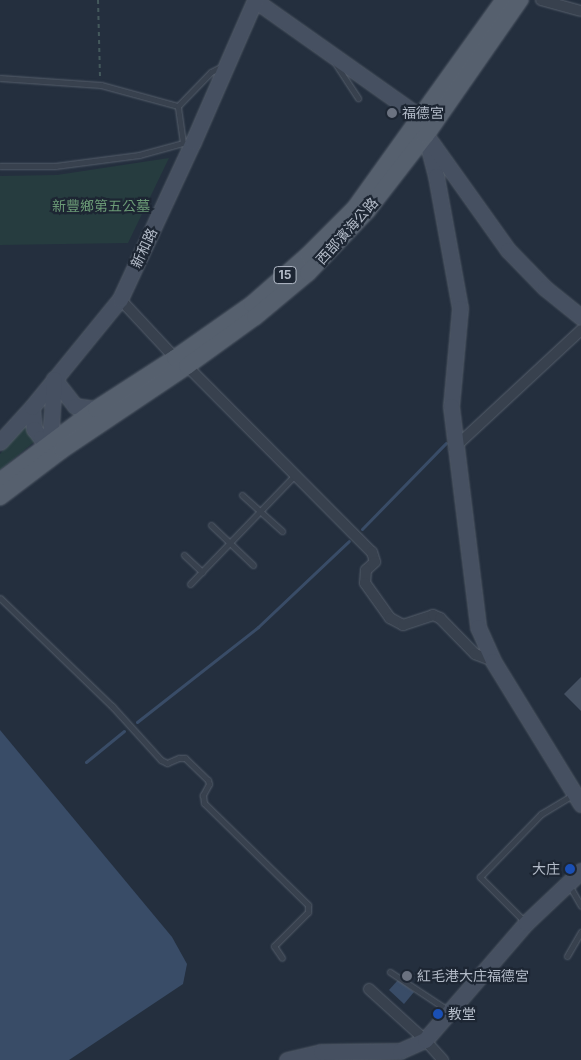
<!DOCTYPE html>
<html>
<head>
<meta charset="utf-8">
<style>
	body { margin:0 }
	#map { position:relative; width:581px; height:1060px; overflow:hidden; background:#242f3e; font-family:Inter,"Noto Sans TC",sans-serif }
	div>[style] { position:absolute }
	.green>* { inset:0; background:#263c3f }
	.water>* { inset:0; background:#394c67 }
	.stream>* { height:3px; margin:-1.5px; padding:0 1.5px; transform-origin:1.5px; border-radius:1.5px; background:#394c67 }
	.building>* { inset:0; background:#455162 }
	.path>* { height:2px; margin-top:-1px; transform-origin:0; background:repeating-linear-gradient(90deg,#44595c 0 4px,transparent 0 8px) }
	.roads { filter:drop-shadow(0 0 1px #565f6c) drop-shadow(0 0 1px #565f6c) }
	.lane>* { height:5px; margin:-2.5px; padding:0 2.5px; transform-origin:2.5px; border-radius:2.5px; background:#38414e }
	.street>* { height:10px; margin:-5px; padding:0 5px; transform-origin:5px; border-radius:5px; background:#38414e }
	.secondary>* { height:15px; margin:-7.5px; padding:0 7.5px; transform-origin:7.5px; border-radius:7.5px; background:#465061 }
	.primary>* { height:16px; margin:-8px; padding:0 8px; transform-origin:8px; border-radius:8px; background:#56606e }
	.dots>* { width:14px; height:14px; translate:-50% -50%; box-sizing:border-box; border:2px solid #1d2633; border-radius:50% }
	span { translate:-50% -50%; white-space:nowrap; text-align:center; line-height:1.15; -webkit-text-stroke:4.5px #1d2633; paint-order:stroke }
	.shield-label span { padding:1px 4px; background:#1d2633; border:1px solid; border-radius:4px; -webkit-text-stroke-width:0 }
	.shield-label { font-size:12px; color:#b4bcc9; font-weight:700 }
	.poi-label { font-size:14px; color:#b4bcc9 }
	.left { translate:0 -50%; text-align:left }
	.right { translate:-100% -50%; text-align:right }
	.park-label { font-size:14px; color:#6b9a76 }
	.street-label { font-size:14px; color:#b4bcc9 }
</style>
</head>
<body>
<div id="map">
	<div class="green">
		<div style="clip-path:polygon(169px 158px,128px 243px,0 245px,0 176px,57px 175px)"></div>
		<div style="clip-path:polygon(28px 421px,34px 442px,0 470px,0 454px)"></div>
	</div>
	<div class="water">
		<div style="clip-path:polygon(0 730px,172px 937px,187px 964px,183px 984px,69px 1060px,0 1060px)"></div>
		<div style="clip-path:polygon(398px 980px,414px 992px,404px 1004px,389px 990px)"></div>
	</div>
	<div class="stream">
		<div style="left:362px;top:529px;width:120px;rotate:-45.7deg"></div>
		<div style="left:137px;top:722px;width:154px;rotate:-38.1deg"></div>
		<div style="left:258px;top:627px;width:125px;rotate:-43.4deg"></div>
		<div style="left:86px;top:762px;width:49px;rotate:-39.2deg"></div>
	</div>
	<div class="building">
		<div style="clip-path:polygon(581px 677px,581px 711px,564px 694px)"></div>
	</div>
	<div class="path">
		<div style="left:98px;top:0;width:78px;rotate:88.5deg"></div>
	</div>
	<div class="roads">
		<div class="lane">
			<div style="left:335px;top:63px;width:42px;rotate:56.7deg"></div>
			<div style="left:0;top:78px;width:101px;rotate:4deg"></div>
			<div style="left:101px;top:85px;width:80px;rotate:15.3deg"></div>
			<div style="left:0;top:166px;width:55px"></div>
			<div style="left:55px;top:166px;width:85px;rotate:-7.5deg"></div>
			<div style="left:139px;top:155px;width:46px;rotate:-15.3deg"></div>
			<div style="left:183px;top:143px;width:37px;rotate:-98deg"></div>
			<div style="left:178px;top:106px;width:47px;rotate:-45.9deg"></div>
			<div style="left:211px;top:72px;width:11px;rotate:-27deg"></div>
			<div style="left:242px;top:495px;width:54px;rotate:42deg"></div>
			<div style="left:211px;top:525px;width:58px;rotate:43.6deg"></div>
			<div style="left:184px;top:555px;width:25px;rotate:43deg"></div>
			<div style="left:190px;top:584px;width:151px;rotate:-46.1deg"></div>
			<div style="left:0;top:598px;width:156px;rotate:44deg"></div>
			<div style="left:112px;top:706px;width:73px;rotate:47.8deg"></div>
			<div style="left:161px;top:760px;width:7px;rotate:27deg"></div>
			<div style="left:167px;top:763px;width:13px;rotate:-23deg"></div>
			<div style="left:179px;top:758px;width:6px"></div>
			<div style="left:185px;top:758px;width:32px;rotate:44deg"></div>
			<div style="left:208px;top:780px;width:4px;rotate:76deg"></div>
			<div style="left:209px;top:784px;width:13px;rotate:119deg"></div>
			<div style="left:203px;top:795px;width:8px;rotate:83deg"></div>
			<div style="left:204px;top:803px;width:146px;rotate:44.4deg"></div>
			<div style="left:308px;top:905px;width:7px;rotate:90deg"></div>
			<div style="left:308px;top:912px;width:48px;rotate:135deg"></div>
			<div style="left:274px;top:946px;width:14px;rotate:56deg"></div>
			<div style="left:569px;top:885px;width:24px;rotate:60deg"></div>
			<div style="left:525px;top:922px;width:64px;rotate:-135deg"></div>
			<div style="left:480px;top:877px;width:88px;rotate:-45.9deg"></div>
			<div style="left:541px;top:814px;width:39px;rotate:-31deg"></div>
			<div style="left:567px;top:956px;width:28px;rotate:-60deg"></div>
			<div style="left:390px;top:972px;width:71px;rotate:33.5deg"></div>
		</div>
		<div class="street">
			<div style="left:541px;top:0;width:41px;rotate:15.4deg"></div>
			<div style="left:120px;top:299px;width:81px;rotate:47deg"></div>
			<div style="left:175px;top:358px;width:14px;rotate:34deg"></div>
			<div style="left:187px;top:366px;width:262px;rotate:45.2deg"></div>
			<div style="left:372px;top:552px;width:10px;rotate:73deg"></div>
			<div style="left:375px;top:562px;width:12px;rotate:138deg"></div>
			<div style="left:366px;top:570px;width:13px;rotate:94deg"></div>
			<div style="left:365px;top:583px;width:43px;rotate:54.5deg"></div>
			<div style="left:390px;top:618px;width:15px;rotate:28deg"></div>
			<div style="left:403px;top:625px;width:32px;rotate:-18deg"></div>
			<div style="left:433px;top:615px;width:8px;rotate:23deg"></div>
			<div style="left:440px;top:618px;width:50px;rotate:45.8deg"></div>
			<div style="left:475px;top:654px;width:19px;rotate:21deg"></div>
			<div style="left:454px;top:448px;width:173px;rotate:-42.9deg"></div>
			<div style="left:369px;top:989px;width:76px;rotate:42.3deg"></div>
			<div style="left:425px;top:1040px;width:27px;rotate:48deg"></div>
		</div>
		<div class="secondary">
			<div style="left:256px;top:1px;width:202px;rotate:35.3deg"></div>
			<div style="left:421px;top:118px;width:60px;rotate:75.5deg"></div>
			<div style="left:436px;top:176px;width:134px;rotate:79.7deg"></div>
			<div style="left:460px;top:308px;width:98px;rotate:95.2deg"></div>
			<div style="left:451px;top:406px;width:223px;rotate:83deg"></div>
			<div style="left:478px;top:627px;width:37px;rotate:66deg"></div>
			<div style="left:493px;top:661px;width:168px;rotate:58.4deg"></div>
			<div style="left:431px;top:142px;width:133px;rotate:54.5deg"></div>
			<div style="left:508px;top:250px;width:53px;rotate:45.8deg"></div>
			<div style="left:545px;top:288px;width:46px;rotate:38.9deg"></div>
			<div style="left:54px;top:379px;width:34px;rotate:52deg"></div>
			<div style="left:75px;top:406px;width:21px;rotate:8deg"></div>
			<div style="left:32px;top:407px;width:22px;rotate:85deg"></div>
			<div style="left:34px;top:429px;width:11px;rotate:52deg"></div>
			<div style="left:41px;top:438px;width:17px;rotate:28deg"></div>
			<div style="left:0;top:442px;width:47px;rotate:-47.6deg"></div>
			<div style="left:32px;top:407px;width:139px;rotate:-50.8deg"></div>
			<div style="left:120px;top:299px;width:173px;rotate:-65.1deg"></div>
			<div style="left:193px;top:142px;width:155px;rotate:-66.4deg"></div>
			<div style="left:47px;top:452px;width:9px;rotate:-72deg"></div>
			<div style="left:50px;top:443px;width:64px;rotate:-86.4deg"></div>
			<div style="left:287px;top:1060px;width:35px;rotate:-13deg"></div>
			<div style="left:321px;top:1052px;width:79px;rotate:-0.7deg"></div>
			<div style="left:400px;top:1051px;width:27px;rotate:-24deg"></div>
			<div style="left:425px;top:1040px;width:155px;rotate:-49.2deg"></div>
			<div style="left:526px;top:923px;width:76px;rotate:-43.4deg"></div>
		</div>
		<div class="primary">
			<div style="left:0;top:481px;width:120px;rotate:-36.9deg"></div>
			<div style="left:96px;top:409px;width:94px;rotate:-32.8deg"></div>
			<div style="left:175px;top:358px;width:94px;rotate:-35deg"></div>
			<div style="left:252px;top:304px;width:74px;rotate:-41.2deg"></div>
			<div style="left:308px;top:255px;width:66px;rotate:-45deg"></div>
			<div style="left:355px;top:208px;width:256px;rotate:-54.4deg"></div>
			<div style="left:0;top:497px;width:78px;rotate:-37.2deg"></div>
			<div style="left:62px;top:450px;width:151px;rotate:-33.9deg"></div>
			<div style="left:187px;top:366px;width:84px;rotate:-35.8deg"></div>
			<div style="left:255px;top:317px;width:69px;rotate:-39.7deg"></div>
			<div style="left:308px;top:273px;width:86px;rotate:-46.4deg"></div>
			<div style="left:367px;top:211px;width:96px;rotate:-52.2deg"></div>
			<div style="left:426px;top:135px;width:165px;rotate:-55.2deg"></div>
		</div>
	</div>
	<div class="dots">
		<div style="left:392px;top:113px;background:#6b7280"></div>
		<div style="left:570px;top:869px;background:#1a4fb4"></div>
		<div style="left:407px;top:976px;background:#6b7280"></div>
		<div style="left:438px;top:1014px;background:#1a4fb4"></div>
	</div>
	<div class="shield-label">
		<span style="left:285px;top:275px">15</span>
	</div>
	<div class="poi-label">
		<span class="left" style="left:402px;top:113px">福德宮</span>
		<span class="right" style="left:560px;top:869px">大庄</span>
		<span class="left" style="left:417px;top:976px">紅毛港大庄福德宮</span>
		<span class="left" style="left:448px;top:1014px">教堂</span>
	</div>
	<div class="park-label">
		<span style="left:101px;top:206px">新豐鄉第五公墓</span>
	</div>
	<div class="street-label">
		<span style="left:347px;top:231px;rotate:-48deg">西部濱海公路</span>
		<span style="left:144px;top:248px;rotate:-65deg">新和路</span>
	</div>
</div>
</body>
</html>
